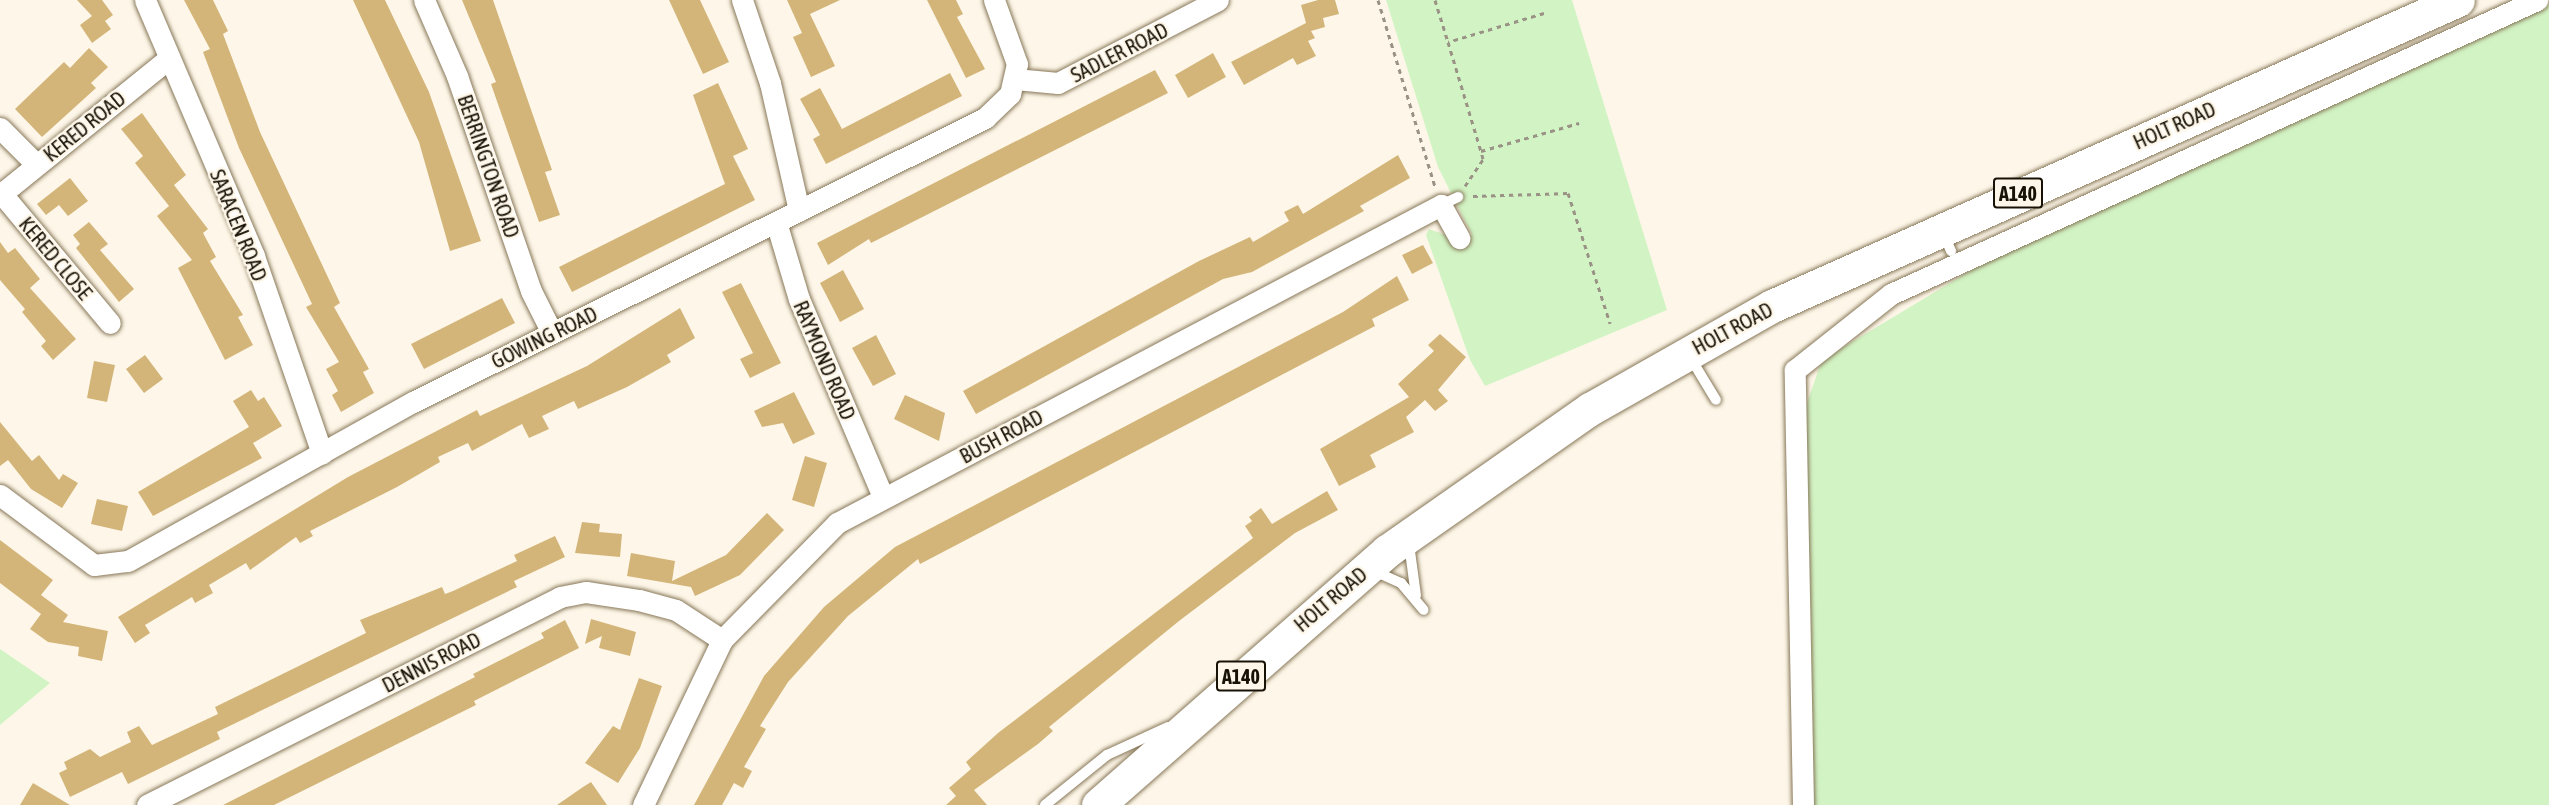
<!DOCTYPE html>
<html>
<head>
<meta charset="utf-8">
<style>
	body { margin:0 }
	#map { position:relative; width:2549px; height:805px; overflow:hidden; background:#fef7e9; font-family:"Asap Condensed",sans-serif }
	div>[style] { position:absolute }
	.green>* { inset:0; background:#d2f4c4 }
	.building>* { inset:0; background:#d3b579 }
	.path>* { height:3px; margin-top:-1.5px; transform-origin:0; background:repeating-linear-gradient(90deg,#999285 0 4.5px,transparent 0 9px) }
	.roads { filter:drop-shadow(0 0 2px #877758) drop-shadow(0 0 2px #877758) }
	.lane>* { height:10px; margin:-5px; padding:0 5px; transform-origin:5px; border-radius:5px; background:#fff }
	.street>* { height:21px; margin:-10.5px; padding:0 10.5px; transform-origin:10.5px; border-radius:10.5px; background:#fff }
	.highway>* { height:33px; margin:-16.5px; padding:0 16.5px; transform-origin:16.5px; border-radius:16.5px; background:#fff }
	span { translate:-50% -50%; white-space:nowrap; text-align:center; line-height:1.15; -webkit-text-stroke:5px #fef7e9; paint-order:stroke }
	.shield-label span { padding:2px 4px; background:#fef7e9; border:2px solid; border-radius:4px; -webkit-text-stroke-width:0 }
	.shield-label { font-size:20px; color:#181206; font-weight:700 }
	.street-label { font-size:21px; color:#181206 }
</style>
</head>
<body>
<div id="map">
	<div class="green">
		<div style="clip-path:polygon(1386px 0,1572px 0,1667px 310px,1485px 386px,1470px 360px,1426px 235px,1429px 229px,1446px 235px,1453px 246px,1472px 235px,1438px 167px)"></div>
		<div style="clip-path:polygon(2549px 5px,2549px 805px,1808px 805px,1803px 414px,1822px 360px,1993px 257px,2370px 81px)"></div>
		<div style="clip-path:polygon(0 649px,50px 683px,0 725px)"></div>
	</div>
	<div class="building">
		<div style="clip-path:polygon(77px 0,102px 0,113px 15px,105px 21px,111px 29px,92px 43px,80px 25px,92px 16px)"></div>
		<div style="clip-path:polygon(184px 0,213px 0,228px 31px,223px 34px,260px 132px,340px 303px,334px 307px,369px 369px,363px 372px,374px 393px,341px 412px,332px 395px,338px 391px,326px 369px,339px 362px,306px 307px,312px 304px,239px 148px,203px 52px,210px 49px)"></div>
		<div style="clip-path:polygon(353px 0,385px 0,429px 92px,481px 241px,450px 251px,419px 142px)"></div>
		<div style="clip-path:polygon(462px 0,493px 0,552px 170px,545px 172px,560px 215px,539px 222px,491px 84px,496px 82px)"></div>
		<div style="clip-path:polygon(669px 0,700px 0,729px 62px,703px 74px)"></div>
		<div style="clip-path:polygon(787px 0,840px 0,810px 14px,835px 66px,811px 77px,793px 37px,802px 33px)"></div>
		<div style="clip-path:polygon(927px 0,956px 0,963px 14px,957px 17px,985px 69px,966px 78px)"></div>
		<div style="clip-path:polygon(1318px 0,1335px 0,1339px 14px,1323px 18px,1325px 27px,1311px 31px,1315px 38px,1308px 41px,1316px 56px,1297px 65px,1293px 58px,1244px 85px,1231px 62px,1306px 23px,1301px 5px)"></div>
		<div style="clip-path:polygon(89px 48px,108px 67px,91px 83px,96px 88px,42px 137px,15px 109px,64px 62px,70px 68px)"></div>
		<div style="clip-path:polygon(1213px 53px,1226px 77px,1188px 98px,1175px 75px)"></div>
		<div style="clip-path:polygon(1155px 70px,1168px 93px,871px 243px,869px 239px,828px 265px,817px 243px)"></div>
		<div style="clip-path:polygon(950px 73px,962px 96px,826px 164px,813px 139px,820px 135px,800px 99px,820px 88px,842px 129px)"></div>
		<div style="clip-path:polygon(718px 83px,748px 149px,733px 156px,755px 200px,572px 292px,559px 267px,725px 184px,693px 95px)"></div>
		<div style="clip-path:polygon(142px 113px,186px 175px,174px 185px,208px 229px,203px 233px,216px 257px,210px 261px,243px 315px,238px 317px,253px 345px,225px 360px,178px 268px,192px 260px,157px 216px,169px 206px,135px 163px,143px 156px,121px 129px)"></div>
		<div style="clip-path:polygon(1398px 155px,1410px 178px,1360px 206px,1364px 211px,1252px 272px,1223px 279px,976px 414px,963px 391px,1199px 261px,1250px 237px,1253px 242px,1289px 221px,1284px 212px,1298px 205px,1303px 214px)"></div>
		<div style="clip-path:polygon(70px 178px,88px 201px,68px 216px,59px 205px,46px 215px,37px 204px)"></div>
		<div style="clip-path:polygon(89px 222px,108px 244px,100px 250px,134px 289px,119px 302px,76px 248px,80px 244px,73px 235px)"></div>
		<div style="clip-path:polygon(0 242px,8px 253px,15px 248px,40px 279px,30px 288px,76px 339px,53px 360px,41px 346px,46px 341px,22px 312px,25px 309px,0 280px)"></div>
		<div style="clip-path:polygon(1423px 245px,1433px 263px,1412px 274px,1402px 255px)"></div>
		<div style="clip-path:polygon(843px 270px,864px 309px,840px 322px,820px 283px)"></div>
		<div style="clip-path:polygon(1397px 276px,1409px 300px,1372px 319px,1375px 326px,920px 564px,918px 559px,848px 616px,788px 682px,760px 726px,766px 729px,744px 767px,752px 771px,743px 788px,734px 783px,722px 805px,694px 805px,764px 676px,824px 607px,895px 547px,1343px 312px)"></div>
		<div style="clip-path:polygon(741px 283px,781px 363px,750px 378px,740px 359px,753px 353px,722px 292px)"></div>
		<div style="clip-path:polygon(502px 298px,515px 323px,424px 369px,411px 344px)"></div>
		<div style="clip-path:polygon(680px 308px,695px 338px,667px 355px,671px 362px,627px 387px,578px 409px,574px 401px,542px 416px,549px 429px,529px 438px,522px 424px,472px 451px,468px 443px,438px 457px,440px 462px,397px 487px,310px 531px,313px 536px,300px 543px,296px 537px,250px 570px,246px 563px,209px 585px,213px 593px,195px 603px,192px 597px,145px 625px,150px 633px,135px 643px,118px 617px,348px 477px,477px 410px,480px 416px,587px 366px)"></div>
		<div style="clip-path:polygon(1440px 334px,1466px 357px,1438px 390px,1448px 401px,1435px 411px,1425px 400px,1406px 417px,1414px 432px,1370px 455px,1376px 467px,1339px 486px,1320px 449px,1409px 397px,1398px 384px,1434px 351px,1428px 345px)"></div>
		<div style="clip-path:polygon(876px 335px,896px 374px,873px 386px,852px 348px)"></div>
		<div style="clip-path:polygon(145px 355px,163px 379px,144px 393px,126px 369px)"></div>
		<div style="clip-path:polygon(94px 361px,115px 365px,107px 402px,87px 398px)"></div>
		<div style="clip-path:polygon(251px 390px,258px 401px,264px 397px,282px 426px,253px 443px,262px 458px,153px 516px,138px 492px,249px 427px,233px 401px)"></div>
		<div style="clip-path:polygon(794px 392px,815px 434px,793px 444px,783px 423px,762px 427px,754px 411px)"></div>
		<div style="clip-path:polygon(905px 395px,945px 413px,939px 441px,894px 419px)"></div>
		<div style="clip-path:polygon(0 422px,32px 461px,39px 455px,59px 480px,63px 474px,78px 483px,62px 508px,31px 489px,8px 460px,0 466px)"></div>
		<div style="clip-path:polygon(805px 456px,827px 463px,814px 507px,792px 500px)"></div>
		<div style="clip-path:polygon(1327px 491px,1338px 510px,1295px 533px,1179px 621px,1049px 727px,1053px 731px,1038px 744px,974px 790px,987px 805px,946px 805px,956px 796px,949px 788px,971px 769px,966px 762px,998px 733px,1253px 538px,1245px 526px,1252px 521px,1249px 517px,1261px 508px,1272px 524px)"></div>
		<div style="clip-path:polygon(97px 499px,128px 506px,122px 531px,91px 524px)"></div>
		<div style="clip-path:polygon(767px 513px,784px 530px,740px 575px,695px 596px,691px 587px,627px 576px,631px 553px,675px 561px,672px 581px,726px 555px)"></div>
		<div style="clip-path:polygon(582px 522px,600px 524px,599px 532px,622px 534px,620px 557px,575px 553px)"></div>
		<div style="clip-path:polygon(555px 536px,565px 557px,514px 581px,517px 587px,217px 732px,220px 739px,128px 784px,122px 772px,70px 797px,59px 773px,67px 769px,64px 762px,90px 749px,100px 757px,131px 742px,127px 732px,139px 726px,152px 745px,218px 714px,215px 707px,366px 633px,360px 620px,442px 587px,445px 594px,453px 591px,517px 561px,514px 555px)"></div>
		<div style="clip-path:polygon(0 540px,53px 580px,41px 595px,68px 615px,63px 622px,108px 631px,102px 661px,78px 656px,79px 647px,48px 642px,30px 629px,41px 614px,0 583px)"></div>
		<div style="clip-path:polygon(591px 619px,636px 632px,630px 656px,599px 648px,602px 636px,585px 644px)"></div>
		<div style="clip-path:polygon(565px 620px,579px 648px,474px 701px,476px 705px,274px 805px,223px 805px,475px 677px,473px 674px,544px 638px,541px 633px)"></div>
		<div style="clip-path:polygon(639px 678px,662px 686px,640px 748px,618px 783px,585px 763px,613px 726px,620px 730px)"></div>
		<div style="clip-path:polygon(591px 782px,607px 805px,557px 805px,583px 787px)"></div>
		<div style="clip-path:polygon(33px 783px,70px 805px,20px 805px)"></div>
	</div>
	<div class="path">
		<div style="left:1378px;top:0;width:195px;rotate:73deg"></div>
		<div style="left:1435px;top:0;width:44px;rotate:72.8deg"></div>
		<div style="left:1544px;top:13px;width:100px;rotate:163.2deg"></div>
		<div style="left:1448px;top:42px;width:114px;rotate:73.2deg"></div>
		<div style="left:1481px;top:151px;width:102px;rotate:-15.9deg"></div>
		<div style="left:1465px;top:186px;width:32px;rotate:-56deg"></div>
		<div style="left:1483px;top:159px;width:8px;rotate:-104deg"></div>
		<div style="left:1473px;top:196px;width:95px;rotate:-1.8deg"></div>
		<div style="left:1568px;top:193px;width:137px;rotate:72.1deg"></div>
	</div>
	<div class="roads">
		<div class="lane">
			<div style="left:1441px;top:205px;width:19px;rotate:-25deg"></div>
			<div style="left:1943px;top:233px;width:20px;rotate:66deg"></div>
			<div style="left:1690px;top:357px;width:50px;rotate:58.8deg"></div>
			<div style="left:1409px;top:544px;width:52px;rotate:82.3deg"></div>
			<div style="left:1374px;top:571px;width:30px;rotate:24deg"></div>
			<div style="left:1401px;top:583px;width:35px;rotate:50deg"></div>
			<div style="left:1045px;top:805px;width:80px;rotate:-38.9deg"></div>
			<div style="left:1107px;top:755px;width:67px;rotate:-24.7deg"></div>
		</div>
		<div class="street">
			<div style="left:145px;top:0;width:278px;rotate:66.9deg"></div>
			<div style="left:254px;top:256px;width:209px;rotate:71deg"></div>
			<div style="left:424px;top:0;width:83px;rotate:66.5deg"></div>
			<div style="left:457px;top:76px;width:227px;rotate:71deg"></div>
			<div style="left:531px;top:291px;width:47px;rotate:63.4deg"></div>
			<div style="left:742px;top:0;width:88px;rotate:71.4deg"></div>
			<div style="left:770px;top:83px;width:131px;rotate:77.2deg"></div>
			<div style="left:1015px;top:79px;width:43px;rotate:5.3deg"></div>
			<div style="left:1058px;top:83px;width:180px;rotate:-27.4deg"></div>
			<div style="left:0;top:128px;width:51px;rotate:45deg"></div>
			<div style="left:2px;top:194px;width:168px;rotate:50.1deg"></div>
			<div style="left:0;top:195px;width:218px;rotate:-39deg"></div>
			<div style="left:776px;top:222px;width:80px;rotate:73.4deg"></div>
			<div style="left:799px;top:299px;width:213px;rotate:67deg"></div>
			<div style="left:0;top:495px;width:117px;rotate:36.7deg"></div>
			<div style="left:94px;top:565px;width:34px;rotate:-7deg"></div>
			<div style="left:128px;top:561px;width:326px;rotate:-29.2deg"></div>
			<div style="left:413px;top:402px;width:639px;rotate:-26.4deg"></div>
			<div style="left:985px;top:118px;width:35px;rotate:-44deg"></div>
			<div style="left:1010px;top:94px;width:31px;rotate:-77deg"></div>
			<div style="left:1017px;top:64px;width:68px;rotate:-109.8deg"></div>
			<div style="left:147px;top:805px;width:462px;rotate:-26.7deg"></div>
			<div style="left:560px;top:597px;width:26px;rotate:-11deg"></div>
			<div style="left:586px;top:592px;width:54px;rotate:8.6deg"></div>
			<div style="left:639px;top:600px;width:38px;rotate:15deg"></div>
			<div style="left:676px;top:610px;width:55px;rotate:33.1deg"></div>
			<div style="left:643px;top:805px;width:183px;rotate:-64.4deg"></div>
			<div style="left:722px;top:640px;width:164px;rotate:-45.5deg"></div>
			<div style="left:837px;top:523px;width:683px;rotate:-27.77deg"></div>
			<div style="left:1441px;top:205px;width:38px;rotate:61deg"></div>
			<div style="left:1803px;top:805px;width:435px;rotate:-91.1deg"></div>
			<div style="left:1795px;top:370px;width:122px;rotate:-38.4deg"></div>
			<div style="left:1891px;top:294px;width:710px;rotate:-24.47deg"></div>
		</div>
		<div class="highway">
			<div style="left:1098px;top:805px;width:385px;rotate:-41.3deg"></div>
			<div style="left:1387px;top:551px;width:248px;rotate:-35deg"></div>
			<div style="left:1590px;top:409px;width:209px;rotate:-29.5deg"></div>
			<div style="left:1772px;top:306px;width:751px;rotate:-24.04deg"></div>
		</div>
	</div>
	<div class="shield-label">
		<span style="left:2018px;top:193px">A140</span>
		<span style="left:1241px;top:676px">A140</span>
	</div>
	<div class="street-label">
		<span style="left:1119px;top:52px;rotate:-27deg">SADLER ROAD</span>
		<span style="left:2174px;top:125px;rotate:-24deg">HOLT ROAD</span>
		<span style="left:84px;top:126px;rotate:-39deg">KERED ROAD</span>
		<span style="left:489px;top:166px;rotate:71deg">BERRINGTON ROAD</span>
		<span style="left:239px;top:225px;rotate:68deg">SARACEN ROAD</span>
		<span style="left:56px;top:258px;rotate:50deg">KERED CLOSE</span>
		<span style="left:1732px;top:328px;rotate:-28deg">HOLT ROAD</span>
		<span style="left:544px;top:337px;rotate:-26deg">GOWING ROAD</span>
		<span style="left:825px;top:360px;rotate:67deg">RAYMOND ROAD</span>
		<span style="left:1001px;top:436px;rotate:-28deg">BUSH ROAD</span>
		<span style="left:1330px;top:599px;rotate:-40deg">HOLT ROAD</span>
		<span style="left:431px;top:662px;rotate:-27deg">DENNIS ROAD</span>
	</div>
</div>
</body>
</html>
